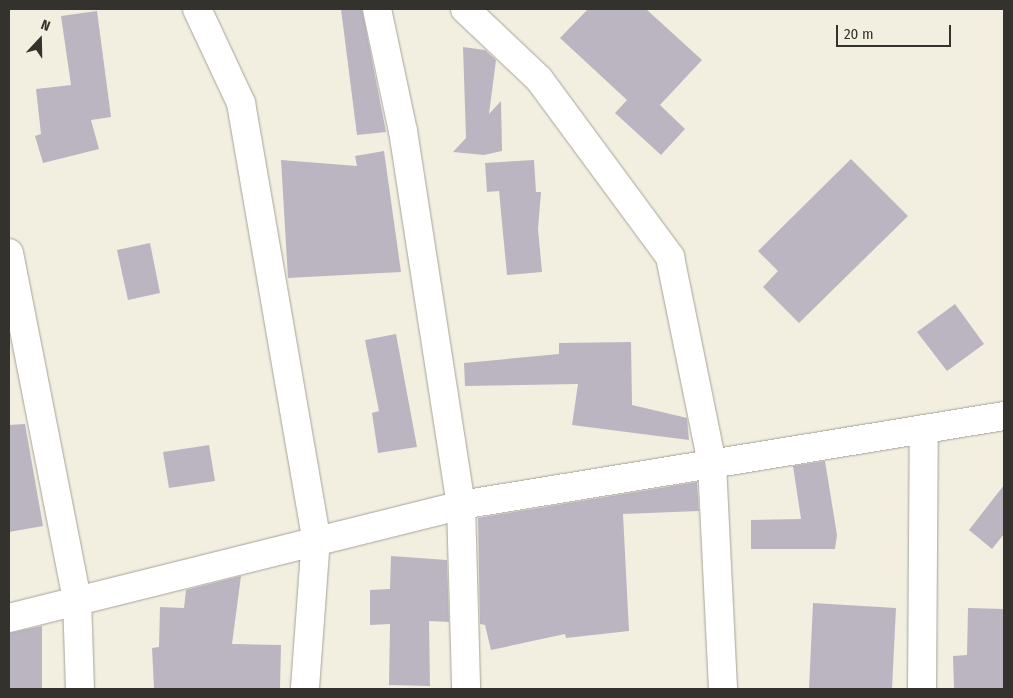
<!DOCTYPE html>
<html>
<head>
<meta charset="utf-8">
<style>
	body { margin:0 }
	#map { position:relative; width:1013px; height:698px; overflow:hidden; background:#f2efe1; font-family:"Fira Sans Condensed",sans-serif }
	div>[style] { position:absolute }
	.building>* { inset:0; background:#bbb5c1 }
	.roads { filter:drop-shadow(0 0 1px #a6a396) drop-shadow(0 0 1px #a6a396) }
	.minor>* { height:28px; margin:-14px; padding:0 14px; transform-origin:14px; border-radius:14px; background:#fff }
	span { translate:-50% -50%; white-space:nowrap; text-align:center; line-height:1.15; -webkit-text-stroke:4px #f2efe1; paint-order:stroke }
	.frame { position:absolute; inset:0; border:10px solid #33322d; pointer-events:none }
	.north { position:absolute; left:15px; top:15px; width:50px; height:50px; -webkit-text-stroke:4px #f2efe1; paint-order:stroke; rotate:21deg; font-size:14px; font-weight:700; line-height:20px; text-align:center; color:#33322d }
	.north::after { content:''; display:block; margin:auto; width:18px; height:22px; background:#33322d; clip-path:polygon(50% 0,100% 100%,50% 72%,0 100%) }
	.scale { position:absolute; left:836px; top:25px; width:115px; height:22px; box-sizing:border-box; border:2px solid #33322d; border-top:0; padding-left:6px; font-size:15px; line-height:18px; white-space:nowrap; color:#33322d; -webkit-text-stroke:4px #f2efe1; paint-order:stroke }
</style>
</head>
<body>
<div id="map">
	<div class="building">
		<div style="clip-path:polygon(341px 9px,362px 9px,386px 132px,357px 135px)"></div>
		<div style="clip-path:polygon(588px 9px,646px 9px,702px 60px,660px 105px,685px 129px,661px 155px,615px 113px,627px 100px,560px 38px)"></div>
		<div style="clip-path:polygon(97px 11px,111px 117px,91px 120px,99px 149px,43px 163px,35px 136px,41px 134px,36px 89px,71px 85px,61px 16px)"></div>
		<div style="clip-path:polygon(463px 47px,485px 50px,496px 60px,489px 114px,501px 101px,502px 151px,484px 155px,453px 152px,466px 138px)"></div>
		<div style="clip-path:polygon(384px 151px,401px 272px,288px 278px,281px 160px,357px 166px,355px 156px)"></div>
		<div style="clip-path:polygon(851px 159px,908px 216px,799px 323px,763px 287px,778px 271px,758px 251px)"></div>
		<div style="clip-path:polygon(534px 160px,536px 192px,541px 192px,538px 229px,542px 272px,507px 275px,499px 191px,487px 192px,485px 163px)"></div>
		<div style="clip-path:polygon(150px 243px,160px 293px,128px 300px,117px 250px)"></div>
		<div style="clip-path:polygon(955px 304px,984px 344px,947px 371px,917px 332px)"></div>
		<div style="clip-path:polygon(396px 334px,417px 447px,378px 453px,372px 413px,379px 411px,365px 340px)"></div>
		<div style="clip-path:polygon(631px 342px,632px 405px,687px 418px,689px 440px,572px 425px,578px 384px,465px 386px,464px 363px,559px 354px,559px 343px)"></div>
		<div style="clip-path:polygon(25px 424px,43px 526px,9px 532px,9px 425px)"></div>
		<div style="clip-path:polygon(209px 445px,215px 481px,169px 488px,163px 452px)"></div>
		<div style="clip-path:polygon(825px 461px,837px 535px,835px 549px,751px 549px,751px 520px,801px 519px,793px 466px)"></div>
		<div style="clip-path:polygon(697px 482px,699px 511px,623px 514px,629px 631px,566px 638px,565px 634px,491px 650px,485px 625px,480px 624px,478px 518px)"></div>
		<div style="clip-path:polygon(1004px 485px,1004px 534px,992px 549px,969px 530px)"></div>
		<div style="clip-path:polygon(391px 556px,447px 560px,449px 622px,429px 621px,430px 686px,389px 685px,390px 624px,370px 625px,370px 590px,390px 589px)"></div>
		<div style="clip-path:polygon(241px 576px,232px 644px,281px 645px,280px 689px,154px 689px,152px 648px,159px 647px,160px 607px,184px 608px,186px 590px)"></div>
		<div style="clip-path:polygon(813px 603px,896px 608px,892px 689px,809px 689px)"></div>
		<div style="clip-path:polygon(968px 608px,1004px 609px,1004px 689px,954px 689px,953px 656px,967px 655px)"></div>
		<div style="clip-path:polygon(42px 626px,42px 689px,9px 689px,9px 633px)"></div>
	</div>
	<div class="roads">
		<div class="minor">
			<div style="left:197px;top:9px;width:104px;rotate:64.9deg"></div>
			<div style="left:241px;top:103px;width:441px;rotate:80.2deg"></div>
			<div style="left:316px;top:538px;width:151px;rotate:94.2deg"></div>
			<div style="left:377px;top:9px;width:125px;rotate:78deg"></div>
			<div style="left:403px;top:131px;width:378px;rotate:81.2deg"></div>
			<div style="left:461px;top:505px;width:184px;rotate:88.4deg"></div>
			<div style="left:465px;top:9px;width:102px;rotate:43.4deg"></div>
			<div style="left:539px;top:79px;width:221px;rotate:53.6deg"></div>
			<div style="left:670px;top:257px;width:211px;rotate:78.5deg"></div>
			<div style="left:712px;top:464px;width:225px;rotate:87.2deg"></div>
			<div style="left:9px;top:253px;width:353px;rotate:78.9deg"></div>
			<div style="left:77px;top:599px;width:90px;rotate:88.1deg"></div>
			<div style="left:9px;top:618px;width:466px;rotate:-14deg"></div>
			<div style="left:461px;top:505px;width:550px;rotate:-9.31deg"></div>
			<div style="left:922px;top:689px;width:260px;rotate:-89.6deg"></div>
		</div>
	</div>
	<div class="frame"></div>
	<div class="north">N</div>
	<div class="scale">20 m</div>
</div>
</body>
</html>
